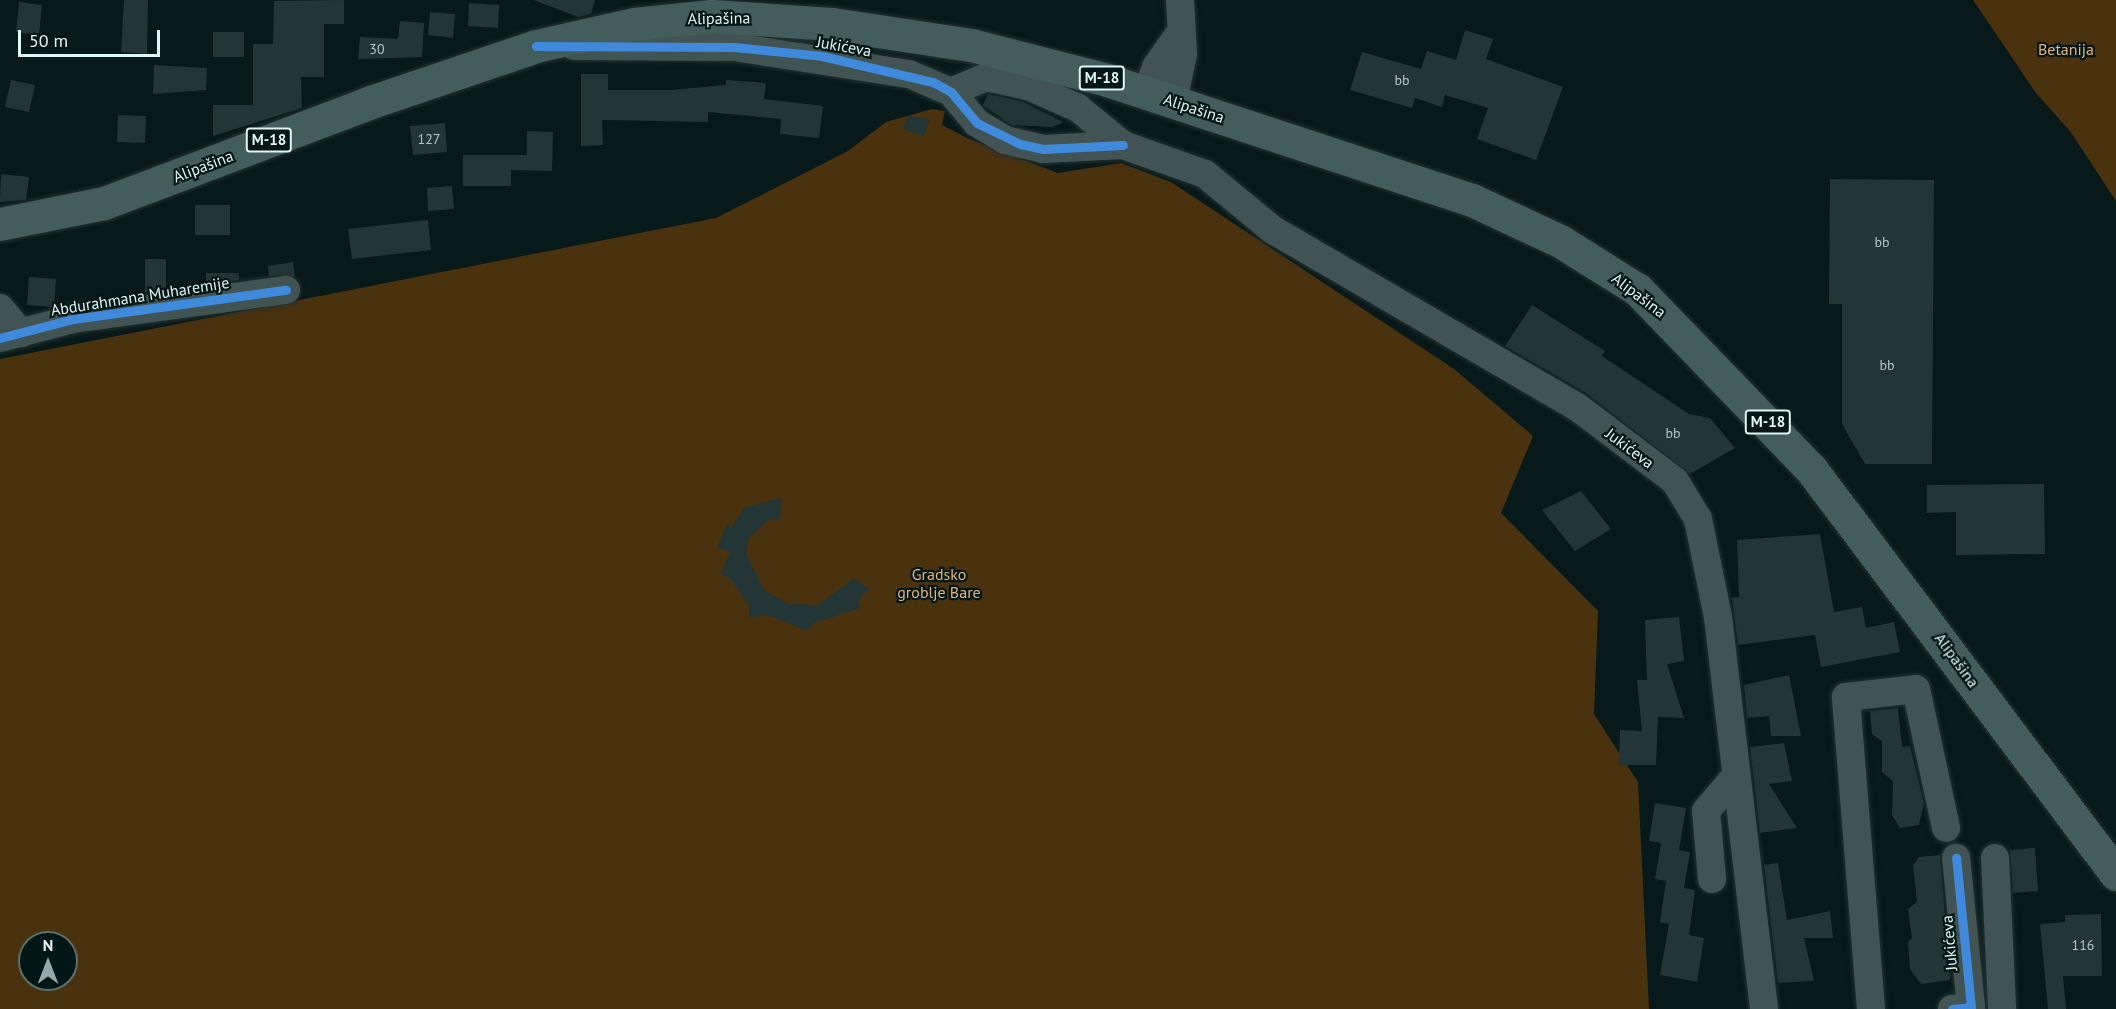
<!DOCTYPE html>
<html>
<head>
<meta charset="utf-8">
<style>
	body { margin:0 }
	#map { position:relative; width:2116px; height:1009px; overflow:hidden; background:#071918; font-family:"PT Sans",sans-serif }
	div>[style] { position:absolute }
	.green>* { inset:0; background:#4a320f }
	.building>* { inset:0; background:#233635 }
	.roads { filter:drop-shadow(0 0 2px #233231) drop-shadow(0 0 2px #233231) }
	.minor>* { height:28px; margin:-14px; padding:0 14px; transform-origin:14px; border-radius:14px; background:#415352 }
	.major>* { height:33px; margin:-16.5px; padding:0 16.5px; transform-origin:16.5px; border-radius:16.5px; background:#435d5c }
	.cycleway>* { height:9px; margin:-4.5px; padding:0 4.5px; transform-origin:4.5px; border-radius:4.5px; background:#408adc }
	span { translate:-50% -50%; white-space:nowrap; text-align:center; line-height:1.15; -webkit-text-stroke:4.5px #011615; paint-order:stroke }
	.number-label { font-size:14px; color:#b1c7c5 }
	.number-label span { -webkit-text-stroke-width:0 }
	.shield-label span { padding:2px 4px; background:#011615; border:2px solid; border-radius:4px; -webkit-text-stroke-width:0 }
	.shield-label { font-size:15px; color:#e0f7f5; font-weight:700 }
	.street-label { font-size:16px; color:#e0f7f5 }
	.park-label { font-size:16px; color:#eab377 }
	.north { position:absolute; left:18px; top:931px; width:60px; height:60px; box-sizing:border-box; background:#011615; border:2px solid #5a706f; border-radius:50%; rotate:0deg; font-size:16px; font-weight:700; line-height:24px; text-align:center; color:#e0f7f5 }
	.north::after { content:''; display:block; margin:auto; width:21px; height:27px; background:#94a9a8; clip-path:polygon(50% 0,100% 100%,50% 72%,0 100%) }
	.scale { position:absolute; left:18px; top:30px; width:142px; height:27px; box-sizing:border-box; border:3px solid #e0f7f5; border-top:0; padding-left:8px; font-size:18px; line-height:21px; white-space:nowrap; color:#e0f7f5; -webkit-text-stroke:4px #011615; paint-order:stroke }
</style>
</head>
<body>
<div id="map">
	<div class="green">
		<div style="clip-path:polygon(1973px 0,2116px 0,2116px 201px,2070px 131px,2036px 93px)"></div>
		<div style="clip-path:polygon(evenodd,932px 109px,945px 111px,942px 125px,969px 139px,1058px 173px,1121px 163px,1171px 182px,1454px 369px,1533px 436px,1501px 513px,1598px 611px,1594px 714px,1638px 782px,1649px 1009px,0 1009px,0 359px,716px 218px,848px 151px,886px 122px,932px 109px,30px 943px,66px 943px,66px 979px,30px 979px,30px 943px)"></div>
	</div>
	<div class="building">
		<div style="clip-path:polygon(124px 0,148px 0,147px 54px,121px 52px)"></div>
		<div style="clip-path:polygon(344px 0,344px 24px,324px 24px,324px 77px,301px 77px,302px 108px,213px 136px,213px 105px,253px 105px,253px 44px,273px 44px,274px 1px)"></div>
		<div style="clip-path:polygon(534px 0,595px 0,591px 14px,578px 17px)"></div>
		<div style="clip-path:polygon(19px 2px,42px 5px,39px 35px,16px 32px)"></div>
		<div style="clip-path:polygon(469px 3px,499px 5px,498px 28px,468px 26px)"></div>
		<div style="clip-path:polygon(430px 12px,455px 14px,453px 38px,428px 35px)"></div>
		<div style="clip-path:polygon(400px 21px,424px 23px,422px 57px,358px 59px,360px 37px,398px 39px)"></div>
		<div style="clip-path:polygon(1465px 30px,1493px 39px,1486px 59px,1563px 87px,1536px 160px,1477px 139px,1488px 108px,1445px 95px,1442px 107px,1415px 98px,1412px 108px,1350px 90px,1362px 52px,1421px 69px,1427px 51px,1456px 60px)"></div>
		<div style="clip-path:polygon(213px 32px,244px 32px,244px 57px,213px 57px)"></div>
		<div style="clip-path:polygon(154px 65px,207px 68px,206px 90px,153px 94px)"></div>
		<div style="clip-path:polygon(581px 74px,608px 74px,608px 90px,671px 90px,726px 85px,726px 80px,766px 83px,764px 99px,823px 106px,819px 138px,780px 134px,781px 119px,708px 112px,708px 122px,602px 120px,603px 145px,581px 146px)"></div>
		<div style="clip-path:polygon(11px 80px,35px 85px,29px 112px,5px 107px)"></div>
		<div style="clip-path:polygon(988px 94px,1023px 102px,1063px 122px,1053px 127px,1011px 125px,983px 105px)"></div>
		<div style="clip-path:polygon(118px 115px,146px 116px,145px 143px,117px 142px)"></div>
		<div style="clip-path:polygon(908px 116px,930px 119px,924px 136px,903px 129px)"></div>
		<div style="clip-path:polygon(445px 123px,447px 152px,413px 155px,410px 126px)"></div>
		<div style="clip-path:polygon(527px 131px,553px 132px,552px 171px,511px 170px,511px 186px,463px 186px,463px 155px,527px 155px)"></div>
		<div style="clip-path:polygon(1px 174px,29px 177px,26px 200px,0 202px)"></div>
		<div style="clip-path:polygon(1830px 179px,1934px 180px,1932px 464px,1865px 464px,1842px 424px,1842px 304px,1829px 304px)"></div>
		<div style="clip-path:polygon(452px 186px,454px 209px,428px 211px,427px 188px)"></div>
		<div style="clip-path:polygon(195px 205px,230px 205px,230px 235px,195px 235px)"></div>
		<div style="clip-path:polygon(428px 220px,431px 250px,352px 259px,348px 229px)"></div>
		<div style="clip-path:polygon(145px 259px,166px 259px,166px 290px,145px 292px)"></div>
		<div style="clip-path:polygon(293px 262px,295px 277px,269px 276px,268px 266px)"></div>
		<div style="clip-path:polygon(206px 273px,239px 273px,239px 280px,206px 284px)"></div>
		<div style="clip-path:polygon(29px 277px,56px 279px,54px 307px,27px 305px)"></div>
		<div style="clip-path:polygon(1532px 305px,1605px 351px,1602px 356px,1689px 414px,1710px 418px,1735px 448px,1690px 474px,1586px 393px,1505px 346px)"></div>
		<div style="clip-path:polygon(2044px 484px,2045px 554px,1956px 555px,1956px 512px,1927px 513px,1927px 485px)"></div>
		<div style="clip-path:polygon(1581px 491px,1611px 529px,1575px 551px,1542px 510px)"></div>
		<div style="clip-path:polygon(781px 498px,780px 519px,768px 520px,749px 538px,746px 554px,764px 590px,790px 604px,818px 605px,854px 578px,869px 588px,858px 601px,860px 608px,814px 623px,808px 631px,767px 615px,749px 618px,749px 606px,730px 578px,720px 574px,730px 552px,717px 547px,727px 524px,731px 528px,744px 508px)"></div>
		<div style="clip-path:polygon(1820px 534px,1834px 612px,1862px 607px,1866px 628px,1894px 622px,1900px 652px,1821px 667px,1815px 635px,1738px 645px,1732px 598px,1739px 597px,1737px 540px)"></div>
		<div style="clip-path:polygon(1679px 617px,1684px 661px,1667px 664px,1684px 718px,1658px 717px,1656px 765px,1619px 765px,1620px 730px,1642px 731px,1637px 680px,1647px 680px,1645px 620px)"></div>
		<div style="clip-path:polygon(1789px 675px,1801px 736px,1771px 736px,1769px 716px,1747px 718px,1744px 685px)"></div>
		<div style="clip-path:polygon(1898px 708px,1902px 747px,1910px 746px,1924px 803px,1919px 825px,1900px 828px,1892px 815px,1893px 781px,1882px 772px,1882px 741px,1872px 734px,1870px 711px)"></div>
		<div style="clip-path:polygon(1784px 743px,1792px 781px,1769px 784px,1797px 828px,1760px 833px,1750px 747px)"></div>
		<div style="clip-path:polygon(1655px 803px,1686px 808px,1679px 850px,1690px 852px,1684px 888px,1695px 890px,1689px 935px,1704px 938px,1697px 982px,1660px 975px,1669px 924px,1660px 922px,1666px 881px,1655px 879px,1661px 843px,1649px 841px)"></div>
		<div style="clip-path:polygon(2035px 848px,2038px 891px,2013px 893px,2010px 850px)"></div>
		<div style="clip-path:polygon(1940px 855px,1950px 980px,1921px 984px,1910px 969px,1908px 942px,1912px 938px,1908px 909px,1917px 902px,1913px 865px,1919px 857px)"></div>
		<div style="clip-path:polygon(1778px 863px,1787px 920px,1830px 911px,1833px 938px,1804px 938px,1814px 981px,1778px 983px,1764px 865px)"></div>
		<div style="clip-path:polygon(2101px 914px,2102px 976px,2063px 976px,2066px 1009px,2048px 1009px,2040px 924px,2065px 922px,2065px 915px)"></div>
	</div>
	<div class="roads">
		<div class="minor">
			<div style="left:574px;top:46px;width:160px;rotate:0.4deg"></div>
			<div style="left:734px;top:47px;width:177px;rotate:8.8deg"></div>
			<div style="left:909px;top:74px;width:46px;rotate:23.2deg"></div>
			<div style="left:951px;top:92px;width:40px;rotate:50deg"></div>
			<div style="left:977px;top:123px;width:33px;rotate:31deg"></div>
			<div style="left:1005px;top:140px;width:39px;rotate:13deg"></div>
			<div style="left:1043px;top:149px;width:80px;rotate:-2.9deg"></div>
			<div style="left:1123px;top:145px;width:87px;rotate:19.5deg"></div>
			<div style="left:1205px;top:174px;width:88px;rotate:39.5deg"></div>
			<div style="left:1273px;top:230px;width:350px;rotate:30.2deg"></div>
			<div style="left:1576px;top:406px;width:124px;rotate:37.1deg"></div>
			<div style="left:1675px;top:481px;width:44px;rotate:58.8deg"></div>
			<div style="left:1698px;top:519px;width:100px;rotate:78.5deg"></div>
			<div style="left:1718px;top:617px;width:395px;rotate:83.3deg"></div>
			<div style="left:951px;top:92px;width:38px;rotate:-23deg"></div>
			<div style="left:986px;top:77px;width:43px;rotate:12.1deg"></div>
			<div style="left:1028px;top:86px;width:55px;rotate:23.7deg"></div>
			<div style="left:1078px;top:108px;width:58px;rotate:39.4deg"></div>
			<div style="left:1147px;top:93px;width:28px;rotate:-71deg"></div>
			<div style="left:1156px;top:67px;width:40px;rotate:-55.1deg"></div>
			<div style="left:1173px;top:101px;width:48px;rotate:-78deg"></div>
			<div style="left:1183px;top:54px;width:54px;rotate:-93.2deg"></div>
			<div style="left:0;top:308px;width:33px;rotate:50deg"></div>
			<div style="left:0;top:338px;width:75px;rotate:-14.6deg"></div>
			<div style="left:73px;top:319px;width:215px;rotate:-7.8deg"></div>
			<div style="left:1995px;top:858px;width:151px;rotate:87.3deg"></div>
			<div style="left:1712px;top:879px;width:68px;rotate:-95deg"></div>
			<div style="left:1706px;top:811px;width:43px;rotate:-49.7deg"></div>
			<div style="left:1871px;top:1009px;width:313px;rotate:-94.6deg"></div>
			<div style="left:1846px;top:697px;width:70px;rotate:-6.5deg"></div>
			<div style="left:1916px;top:689px;width:142px;rotate:77.8deg"></div>
			<div style="left:1952px;top:1009px;width:19px;rotate:-6deg"></div>
			<div style="left:1971px;top:1007px;width:150px;rotate:-95.7deg"></div>
		</div>
		<div class="major">
			<div style="left:0;top:224px;width:106px;rotate:-11.4deg"></div>
			<div style="left:104px;top:203px;width:282px;rotate:-20.7deg"></div>
			<div style="left:368px;top:103px;width:177px;rotate:-18.7deg"></div>
			<div style="left:536px;top:46px;width:100px;rotate:-12.7deg"></div>
			<div style="left:634px;top:24px;width:78px;rotate:-5.9deg"></div>
			<div style="left:712px;top:16px;width:120px;rotate:3.8deg"></div>
			<div style="left:832px;top:24px;width:141px;rotate:8.6deg"></div>
			<div style="left:971px;top:45px;width:140px;rotate:14.4deg"></div>
			<div style="left:1107px;top:80px;width:384px;rotate:18.2deg"></div>
			<div style="left:1472px;top:200px;width:97px;rotate:25deg"></div>
			<div style="left:1560px;top:241px;width:92px;rotate:32.1deg"></div>
			<div style="left:1638px;top:290px;width:249px;rotate:46deg"></div>
			<div style="left:1811px;top:469px;width:507px;rotate:53.02deg"></div>
		</div>
	</div>
	<div class="cycleway">
		<div style="left:536px;top:46px;width:198px;rotate:0.3deg"></div>
		<div style="left:734px;top:47px;width:88px;rotate:5.8deg"></div>
		<div style="left:822px;top:56px;width:114px;rotate:13.2deg"></div>
		<div style="left:933px;top:82px;width:21px;rotate:29deg"></div>
		<div style="left:951px;top:92px;width:40px;rotate:50deg"></div>
		<div style="left:977px;top:123px;width:48px;rotate:26deg"></div>
		<div style="left:1020px;top:144px;width:24px;rotate:12deg"></div>
		<div style="left:1043px;top:149px;width:80px;rotate:-2.9deg"></div>
		<div style="left:0;top:338px;width:75px;rotate:-14.6deg"></div>
		<div style="left:73px;top:319px;width:215px;rotate:-7.8deg"></div>
		<div style="left:1952px;top:1009px;width:19px;rotate:-6deg"></div>
		<div style="left:1971px;top:1007px;width:150px;rotate:-95.7deg"></div>
	</div>
	<div class="number-label">
		<span style="left:377px;top:49px">30</span>
		<span style="left:1402px;top:80px">bb</span>
		<span style="left:429px;top:139px">127</span>
		<span style="left:1882px;top:242px">bb</span>
		<span style="left:1887px;top:365px">bb</span>
		<span style="left:1673px;top:433px">bb</span>
		<span style="left:2083px;top:945px">116</span>
	</div>
	<div class="shield-label">
		<span style="left:1102px;top:78px">M-18</span>
		<span style="left:269px;top:140px">M-18</span>
		<span style="left:1768px;top:422px">M-18</span>
	</div>
	<div class="street-label">
		<span style="left:719px;top:18px;rotate:-1deg">Alipašina</span>
		<span style="left:844px;top:46px;rotate:10deg">Jukićeva</span>
		<span style="left:1194px;top:108px;rotate:18deg">Alipašina</span>
		<span style="left:203px;top:166px;rotate:-21deg">Alipašina</span>
		<span style="left:1639px;top:295px;rotate:37deg">Alipašina</span>
		<span style="left:140px;top:296px;rotate:-9deg">Abdurahmana Muharemije</span>
		<span style="left:1630px;top:448px;rotate:37deg">Jukićeva</span>
		<span style="left:1957px;top:660px;rotate:54deg">Alipašina</span>
		<span style="left:1949px;top:943px;rotate:-95deg">Jukićeva</span>
	</div>
	<div class="park-label">
		<span style="left:2066px;top:49px">Betanija</span>
		<span style="left:939px;top:583px">Gradsko<br>groblje Bare</span>
	</div>
	<div class="north">N</div>
	<div class="scale">50 m</div>
</div>
</body>
</html>
